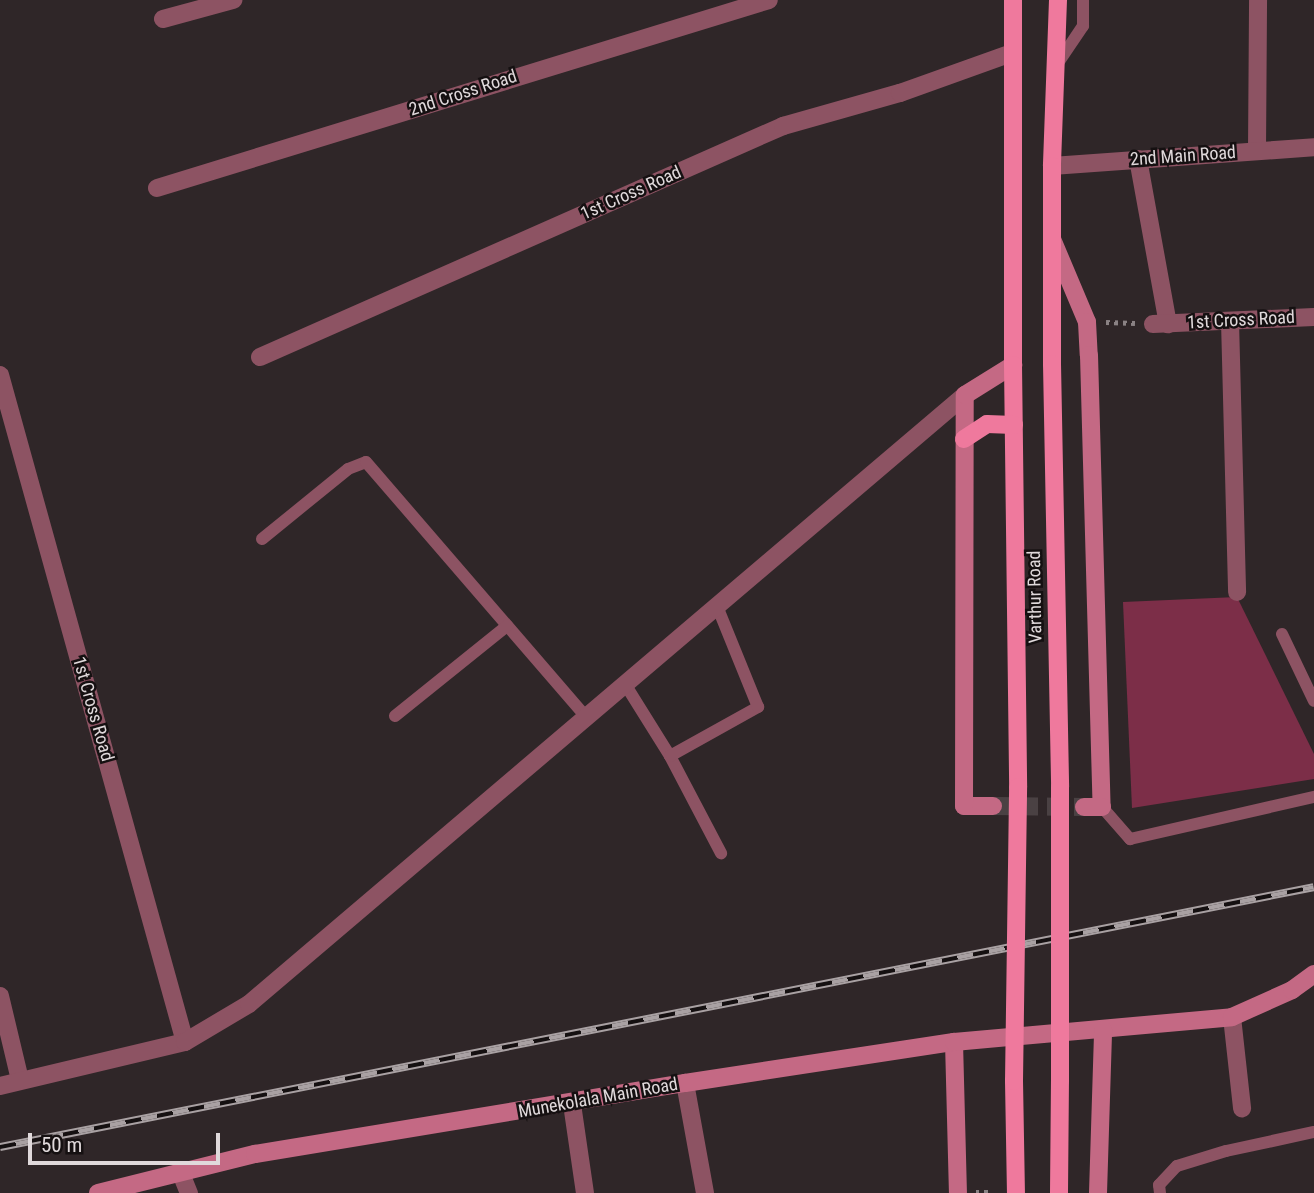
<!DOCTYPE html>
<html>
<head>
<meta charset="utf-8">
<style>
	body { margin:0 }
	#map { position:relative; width:1314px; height:1193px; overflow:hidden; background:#2f2628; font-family:"Roboto Condensed",sans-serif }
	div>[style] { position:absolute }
	.green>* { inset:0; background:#7c2e48 }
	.secondary-tunnel>* { height:18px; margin-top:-9px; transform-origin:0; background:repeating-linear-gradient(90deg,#4a4143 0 18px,transparent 0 27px) }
	.path>* { height:4.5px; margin-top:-2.25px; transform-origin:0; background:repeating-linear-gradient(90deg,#8a8284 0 3.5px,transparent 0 8.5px) }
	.lane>* { height:12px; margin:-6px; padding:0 6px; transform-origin:6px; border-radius:6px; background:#8d5363 }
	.street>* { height:18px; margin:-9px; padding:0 9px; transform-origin:9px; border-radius:9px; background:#8d5363 }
	.secondary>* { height:18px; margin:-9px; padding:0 9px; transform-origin:9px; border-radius:9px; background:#c46984 }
	.primary>* { height:18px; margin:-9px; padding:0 9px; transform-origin:9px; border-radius:9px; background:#ef799d }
	.rail>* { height:8px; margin-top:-4px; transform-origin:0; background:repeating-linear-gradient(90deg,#151011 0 16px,#a9a1a3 0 32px); box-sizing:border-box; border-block:2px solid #a9a1a3 }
	.primary-bridge>* { height:18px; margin:-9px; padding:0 9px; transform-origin:9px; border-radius:9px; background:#ef799d }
	span { translate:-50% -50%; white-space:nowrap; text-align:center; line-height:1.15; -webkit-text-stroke:5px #151011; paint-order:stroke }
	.street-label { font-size:18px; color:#e0d9db }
	.scale { position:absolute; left:28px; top:1133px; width:192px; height:32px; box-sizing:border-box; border:4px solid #e0d9db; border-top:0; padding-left:9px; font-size:21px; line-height:24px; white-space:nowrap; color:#e0d9db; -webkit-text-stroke:5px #151011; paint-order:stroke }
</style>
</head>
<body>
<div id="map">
	<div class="green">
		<div style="clip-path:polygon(1237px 597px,1314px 754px,1314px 779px,1132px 808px,1123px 602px)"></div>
	</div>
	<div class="secondary-tunnel">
		<div style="left:993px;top:806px;width:91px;rotate:0.6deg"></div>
	</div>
	<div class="path">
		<div style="left:1106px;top:322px;width:29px;rotate:2deg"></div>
		<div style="left:976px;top:1192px;width:17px"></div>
	</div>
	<div class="lane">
		<div style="left:1058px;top:63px;width:45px;rotate:-56deg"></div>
		<div style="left:1083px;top:26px;width:26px;rotate:-90deg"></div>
		<div style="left:262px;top:539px;width:111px;rotate:-39.1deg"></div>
		<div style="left:348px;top:469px;width:19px;rotate:-21deg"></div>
		<div style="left:366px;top:462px;width:337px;rotate:49.2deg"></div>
		<div style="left:1282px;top:634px;width:74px;rotate:64.5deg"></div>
		<div style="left:625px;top:684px;width:85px;rotate:58deg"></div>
		<div style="left:670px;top:756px;width:110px;rotate:62.3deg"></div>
		<div style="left:395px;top:716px;width:144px;rotate:-38.8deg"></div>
		<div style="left:670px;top:756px;width:101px;rotate:-29.1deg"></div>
		<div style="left:758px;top:707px;width:109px;rotate:-112.1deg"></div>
		<div style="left:1102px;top:807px;width:43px;rotate:48.8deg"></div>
		<div style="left:1130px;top:839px;width:189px;rotate:-12.9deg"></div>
		<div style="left:1160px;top:1193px;width:8px;rotate:-97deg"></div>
		<div style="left:1159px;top:1185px;width:26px;rotate:-47deg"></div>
		<div style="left:1177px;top:1166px;width:51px;rotate:-17deg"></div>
		<div style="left:1226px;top:1151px;width:90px;rotate:-12.2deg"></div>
	</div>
	<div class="street">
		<div style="left:163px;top:19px;width:73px;rotate:-15.2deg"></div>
		<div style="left:1257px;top:151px;width:151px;rotate:-89.6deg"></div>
		<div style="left:1138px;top:159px;width:168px;rotate:79.7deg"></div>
		<div style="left:1052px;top:166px;width:263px;rotate:-4.1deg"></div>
		<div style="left:157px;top:188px;width:640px;rotate:-17.08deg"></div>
		<div style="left:1230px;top:321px;width:271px;rotate:88.5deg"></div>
		<div style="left:1153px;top:324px;width:161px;rotate:-2.5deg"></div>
		<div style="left:260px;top:357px;width:572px;rotate:-23.83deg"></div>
		<div style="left:783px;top:126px;width:122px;rotate:-15.8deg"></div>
		<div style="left:900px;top:93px;width:119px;rotate:-19.7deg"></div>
		<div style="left:0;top:375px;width:692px;rotate:74.5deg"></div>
		<div style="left:0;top:996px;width:86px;rotate:76.6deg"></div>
		<div style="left:1232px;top:1017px;width:92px;rotate:83.7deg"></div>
		<div style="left:685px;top:1083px;width:112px;rotate:79.7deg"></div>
		<div style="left:0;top:1086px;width:190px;rotate:-13.4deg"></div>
		<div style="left:185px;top:1042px;width:74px;rotate:-30.7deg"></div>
		<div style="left:249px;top:1004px;width:940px;rotate:-40.38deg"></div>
		<div style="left:572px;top:1104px;width:90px;rotate:81.7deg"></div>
		<div style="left:180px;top:1171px;width:24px;rotate:68deg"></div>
	</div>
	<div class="secondary">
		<div style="left:1052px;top:239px;width:90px;rotate:67.1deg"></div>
		<div style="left:1087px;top:322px;width:33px;rotate:87deg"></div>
		<div style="left:1089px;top:355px;width:452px;rotate:88.4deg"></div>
		<div style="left:1102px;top:807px;width:18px;rotate:180deg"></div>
		<div style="left:993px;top:806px;width:29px;rotate:180deg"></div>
		<div style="left:964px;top:806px;width:411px;rotate:-89.9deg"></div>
		<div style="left:965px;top:395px;width:57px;rotate:-32deg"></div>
		<div style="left:954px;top:1042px;width:151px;rotate:88.5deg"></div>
		<div style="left:98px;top:1193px;width:162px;rotate:-14deg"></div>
		<div style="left:255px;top:1154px;width:436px;rotate:-9.4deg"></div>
		<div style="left:685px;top:1083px;width:272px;rotate:-8.7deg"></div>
		<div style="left:954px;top:1042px;width:279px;rotate:-5.1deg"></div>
		<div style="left:1232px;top:1017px;width:66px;rotate:-24.2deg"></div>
		<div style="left:1292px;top:990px;width:27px;rotate:-36deg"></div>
		<div style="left:1098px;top:1193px;width:163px;rotate:-88.2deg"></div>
	</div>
	<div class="primary">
		<div style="left:1013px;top:0;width:365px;rotate:90deg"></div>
		<div style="left:1013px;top:365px;width:422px;rotate:89.3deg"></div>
		<div style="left:1058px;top:0;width:166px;rotate:92.1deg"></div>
		<div style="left:1052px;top:166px;width:198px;rotate:90deg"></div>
		<div style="left:1052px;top:364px;width:423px;rotate:88.9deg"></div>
		<div style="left:964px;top:439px;width:27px;rotate:-33deg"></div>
		<div style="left:987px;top:424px;width:27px;rotate:2deg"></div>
		<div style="left:1014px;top:1081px;width:112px;rotate:89deg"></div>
		<div style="left:1059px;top:1193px;width:112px;rotate:-89.5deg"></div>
	</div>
	<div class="rail">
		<div style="left:0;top:1147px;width:1339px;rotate:-11.19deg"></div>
	</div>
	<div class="primary-bridge">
		<div style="left:1060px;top:787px;width:294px;rotate:90deg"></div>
		<div style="left:1014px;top:1081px;width:294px;rotate:-89.2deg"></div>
	</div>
	<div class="street-label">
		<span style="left:463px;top:93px;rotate:-18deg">2nd Cross Road</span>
		<span style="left:1183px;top:156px;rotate:-4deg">2nd Main Road</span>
		<span style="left:631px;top:193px;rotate:-24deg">1st Cross Road</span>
		<span style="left:1241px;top:320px;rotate:-3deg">1st Cross Road</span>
		<span style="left:1035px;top:597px;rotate:-91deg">Varthur Road</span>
		<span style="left:93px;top:709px;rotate:74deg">1st Cross Road</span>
		<span style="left:598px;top:1098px;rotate:-10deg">Munekolala Main Road</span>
	</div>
	<div class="scale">50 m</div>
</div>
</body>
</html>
